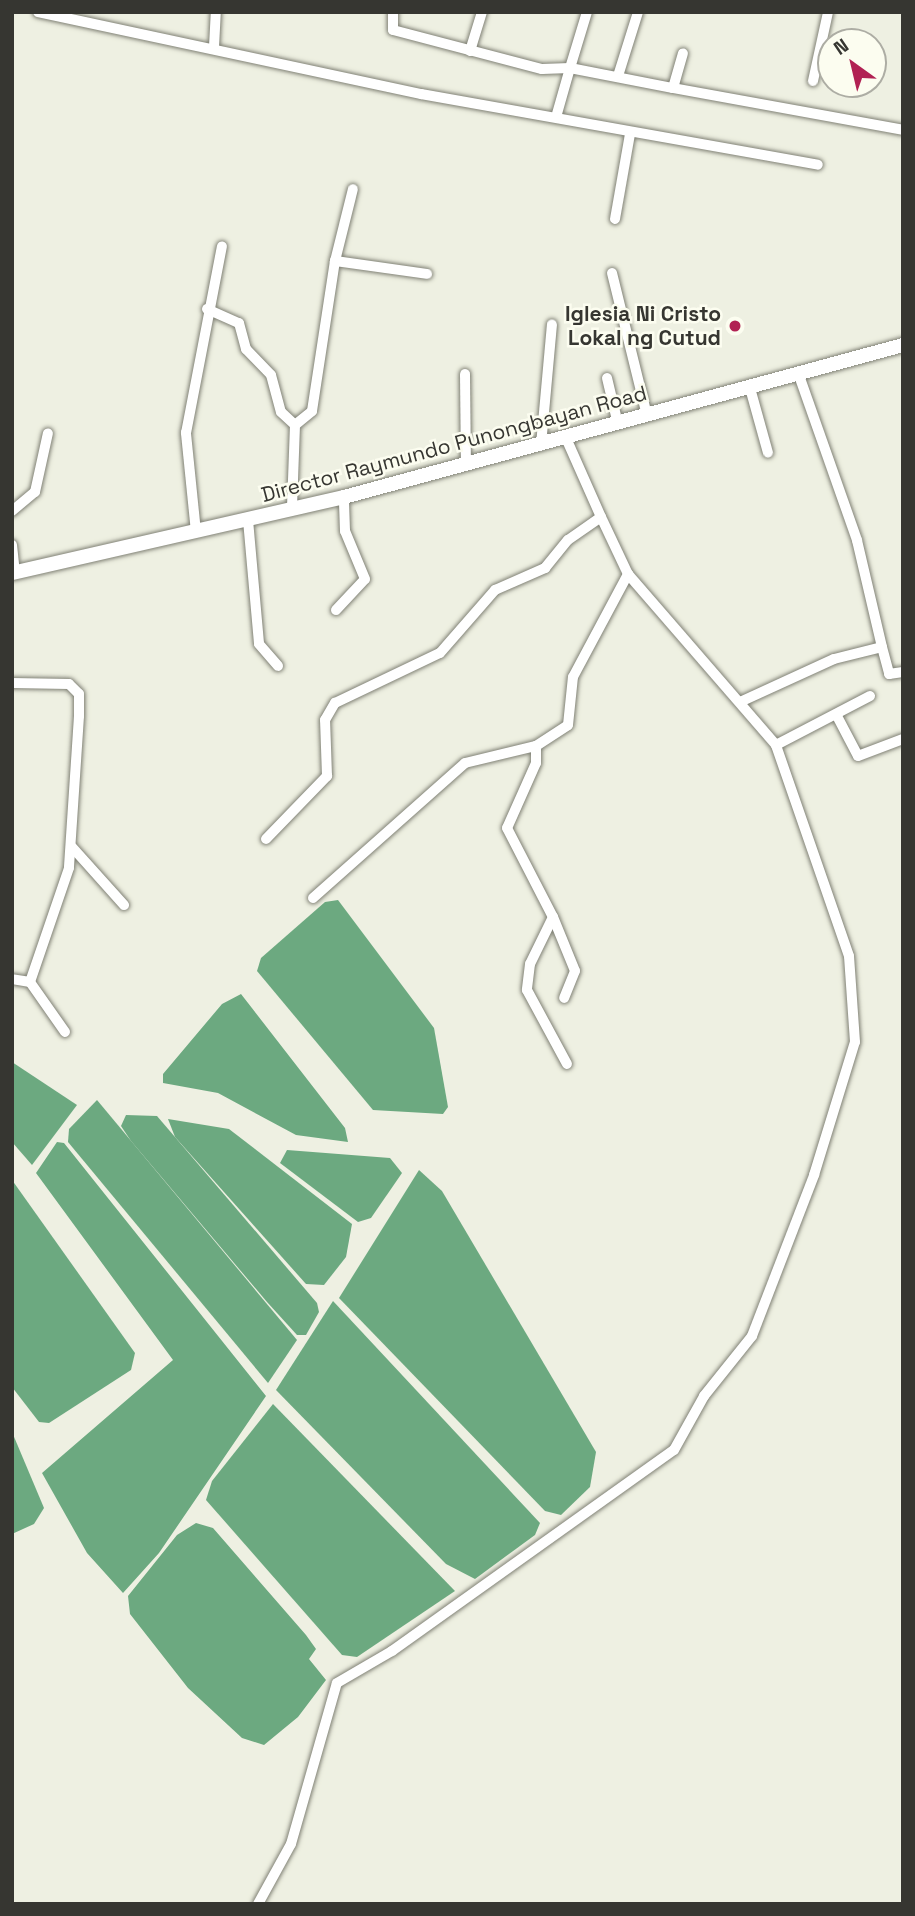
<!DOCTYPE html>
<html>
<head>
<meta charset="utf-8">
<style>
	body { margin:0 }
	#map { position:relative; width:915px; height:1916px; overflow:hidden; background:#eef0e2; font-family:"Space Grotesk",sans-serif }
	div>[style] { position:absolute }
	.water>* { inset:0; background:#6ca980 }
	.roads { filter:drop-shadow(0 0 2px #808175) drop-shadow(0 0 2px #808175) }
	.street>* { height:10px; margin:-5px; padding:0 5px; transform-origin:5px; border-radius:5px; background:#fff }
	.secondary>* { height:14px; margin:-7px; padding:0 7px; transform-origin:7px; border-radius:7px; background:#fff }
	.dots>* { width:19px; height:19px; translate:-50% -50%; box-sizing:border-box; border:4px solid #fcfdf0; border-radius:50% }
	span { translate:-50% -50%; white-space:nowrap; text-align:center; line-height:1.15; -webkit-text-stroke:5px #fcfdf0; paint-order:stroke }
	.poi-label { font-size:21px; color:#363631; font-weight:700 }
	.right { translate:-100% -50%; text-align:right }
	.street-label { font-size:21px; color:#363631 }
	.frame { position:absolute; inset:0; border:14px solid #363631; pointer-events:none }
	.north { position:absolute; left:817px; top:28px; width:70px; height:70px; box-sizing:border-box; background:#fcfdf0; border:2px solid #adada4; border-radius:50%; rotate:326deg; font-size:19px; font-weight:700; line-height:28px; text-align:center; color:#363631 }
	.north::after { content:''; display:block; margin:auto; width:24px; height:32px; background:#b12153; clip-path:polygon(50% 0,100% 100%,50% 72%,0 100%) }
</style>
</head>
<body>
<div id="map">
	<div class="water">
		<div style="clip-path:polygon(338px 900px,434px 1028px,448px 1107px,443px 1114px,373px 1110px,257px 971px,261px 958px,325px 902px)"></div>
		<div style="clip-path:polygon(241px 994px,345px 1128px,348px 1142px,296px 1135px,218px 1093px,163px 1083px,163px 1074px,222px 1004px)"></div>
		<div style="clip-path:polygon(12px 1062px,77px 1105px,32px 1165px,12px 1142px)"></div>
		<div style="clip-path:polygon(97px 1100px,297px 1340px,268px 1383px,68px 1142px,69px 1129px)"></div>
		<div style="clip-path:polygon(126px 1115px,157px 1116px,317px 1303px,319px 1312px,306px 1335px,297px 1335px,267px 1302px,131px 1141px,121px 1126px)"></div>
		<div style="clip-path:polygon(168px 1119px,229px 1129px,352px 1224px,346px 1257px,324px 1285px,306px 1284px,175px 1137px)"></div>
		<div style="clip-path:polygon(57px 1142px,64px 1143px,266px 1396px,159px 1553px,123px 1593px,87px 1553px,42px 1473px,173px 1360px,36px 1173px)"></div>
		<div style="clip-path:polygon(287px 1150px,390px 1158px,402px 1173px,371px 1218px,358px 1222px,280px 1163px)"></div>
		<div style="clip-path:polygon(419px 1170px,442px 1191px,596px 1452px,590px 1487px,561px 1515px,545px 1511px,339px 1298px)"></div>
		<div style="clip-path:polygon(12px 1180px,135px 1353px,131px 1370px,49px 1423px,39px 1422px,12px 1387px)"></div>
		<div style="clip-path:polygon(333px 1301px,540px 1523px,535px 1535px,475px 1579px,446px 1564px,276px 1390px)"></div>
		<div style="clip-path:polygon(273px 1404px,455px 1591px,357px 1657px,342px 1655px,206px 1500px,212px 1481px)"></div>
		<div style="clip-path:polygon(12px 1432px,44px 1508px,34px 1524px,12px 1534px)"></div>
		<div style="clip-path:polygon(196px 1523px,213px 1528px,306px 1635px,316px 1649px,309px 1659px,326px 1680px,298px 1717px,264px 1745px,242px 1738px,188px 1688px,130px 1614px,128px 1596px,177px 1535px)"></div>
	</div>
	<div class="roads">
		<div class="street">
			<div style="left:38px;top:12px;width:392px;rotate:12.1deg"></div>
			<div style="left:421px;top:94px;width:403px;rotate:10.1deg"></div>
			<div style="left:393px;top:12px;width:18px;rotate:90deg"></div>
			<div style="left:393px;top:30px;width:154px;rotate:14.7deg"></div>
			<div style="left:542px;top:69px;width:28px;rotate:-2deg"></div>
			<div style="left:570px;top:68px;width:51px;rotate:105.9deg"></div>
			<div style="left:587px;top:12px;width:59px;rotate:106.9deg"></div>
			<div style="left:570px;top:68px;width:105px;rotate:11deg"></div>
			<div style="left:673px;top:88px;width:36px;rotate:-74deg"></div>
			<div style="left:214px;top:47px;width:35px;rotate:-87deg"></div>
			<div style="left:470px;top:51px;width:41px;rotate:-72.9deg"></div>
			<div style="left:618px;top:76px;width:67px;rotate:-72.6deg"></div>
			<div style="left:813px;top:81px;width:71px;rotate:-77.7deg"></div>
			<div style="left:673px;top:88px;width:234px;rotate:10.3deg"></div>
			<div style="left:615px;top:219px;width:86px;rotate:-80deg"></div>
			<div style="left:335px;top:261px;width:74px;rotate:-76deg"></div>
			<div style="left:612px;top:273px;width:147px;rotate:76.2deg"></div>
			<div style="left:207px;top:309px;width:35px;rotate:24deg"></div>
			<div style="left:239px;top:323px;width:27px;rotate:75deg"></div>
			<div style="left:246px;top:349px;width:36px;rotate:46deg"></div>
			<div style="left:271px;top:375px;width:38px;rotate:75deg"></div>
			<div style="left:281px;top:412px;width:19px;rotate:43deg"></div>
			<div style="left:295px;top:425px;width:81px;rotate:92.1deg"></div>
			<div style="left:465px;top:374px;width:90px;rotate:89.4deg"></div>
			<div style="left:607px;top:378px;width:47px;rotate:76.6deg"></div>
			<div style="left:750px;top:388px;width:67px;rotate:74.5deg"></div>
			<div style="left:295px;top:425px;width:22px;rotate:-39deg"></div>
			<div style="left:312px;top:411px;width:152px;rotate:-81.3deg"></div>
			<div style="left:335px;top:261px;width:93px;rotate:8deg"></div>
			<div style="left:541px;top:445px;width:121px;rotate:-84.8deg"></div>
			<div style="left:12px;top:511px;width:30px;rotate:-40deg"></div>
			<div style="left:35px;top:492px;width:60px;rotate:-77.6deg"></div>
			<div style="left:248px;top:520px;width:124px;rotate:84.9deg"></div>
			<div style="left:259px;top:644px;width:29px;rotate:49deg"></div>
			<div style="left:196px;top:532px;width:100px;rotate:-95.8deg"></div>
			<div style="left:186px;top:433px;width:190px;rotate:-79.1deg"></div>
			<div style="left:12px;top:545px;width:27px;rotate:84deg"></div>
			<div style="left:336px;top:610px;width:42px;rotate:-46.9deg"></div>
			<div style="left:365px;top:579px;width:52px;rotate:-112.6deg"></div>
			<div style="left:345px;top:531px;width:34px;rotate:-92deg"></div>
			<div style="left:882px;top:647px;width:28px;rotate:75deg"></div>
			<div style="left:889px;top:674px;width:14px;rotate:-8deg"></div>
			<div style="left:12px;top:683px;width:57px;rotate:1deg"></div>
			<div style="left:69px;top:684px;width:14px;rotate:45deg"></div>
			<div style="left:79px;top:694px;width:22px;rotate:90deg"></div>
			<div style="left:79px;top:716px;width:152px;rotate:93.8deg"></div>
			<div style="left:69px;top:868px;width:120px;rotate:108.9deg"></div>
			<div style="left:30px;top:982px;width:18px;rotate:-171deg"></div>
			<div style="left:740px;top:702px;width:103px;rotate:-24.6deg"></div>
			<div style="left:834px;top:659px;width:49px;rotate:-14deg"></div>
			<div style="left:882px;top:647px;width:110px;rotate:-103.2deg"></div>
			<div style="left:857px;top:540px;width:175px;rotate:-109.4deg"></div>
			<div style="left:837px;top:716px;width:45px;rotate:62.3deg"></div>
			<div style="left:858px;top:756px;width:48px;rotate:-20.7deg"></div>
			<div style="left:776px;top:745px;width:106px;rotate:-27.5deg"></div>
			<div style="left:536px;top:746px;width:38px;rotate:-33deg"></div>
			<div style="left:568px;top:725px;width:48px;rotate:-84.1deg"></div>
			<div style="left:573px;top:677px;width:117px;rotate:-61.9deg"></div>
			<div style="left:266px;top:839px;width:88px;rotate:-45.9deg"></div>
			<div style="left:327px;top:776px;width:56px;rotate:-92deg"></div>
			<div style="left:325px;top:720px;width:20px;rotate:-60deg"></div>
			<div style="left:335px;top:703px;width:116px;rotate:-25.5deg"></div>
			<div style="left:440px;top:653px;width:84px;rotate:-48.9deg"></div>
			<div style="left:495px;top:590px;width:55px;rotate:-23.7deg"></div>
			<div style="left:545px;top:568px;width:36px;rotate:-51deg"></div>
			<div style="left:568px;top:540px;width:40px;rotate:-34.9deg"></div>
			<div style="left:601px;top:517px;width:86px;rotate:-113.9deg"></div>
			<div style="left:72px;top:847px;width:78px;rotate:48.1deg"></div>
			<div style="left:313px;top:898px;width:203px;rotate:-41.6deg"></div>
			<div style="left:465px;top:763px;width:73px;rotate:-13.5deg"></div>
			<div style="left:536px;top:746px;width:17px;rotate:90deg"></div>
			<div style="left:536px;top:763px;width:71px;rotate:114deg"></div>
			<div style="left:507px;top:828px;width:100px;rotate:62.7deg"></div>
			<div style="left:553px;top:917px;width:52px;rotate:116.1deg"></div>
			<div style="left:530px;top:964px;width:26px;rotate:97deg"></div>
			<div style="left:527px;top:990px;width:84px;rotate:61.6deg"></div>
			<div style="left:553px;top:917px;width:58px;rotate:67.8deg"></div>
			<div style="left:575px;top:971px;width:29px;rotate:112deg"></div>
			<div style="left:30px;top:982px;width:61px;rotate:55deg"></div>
			<div style="left:258px;top:1904px;width:68px;rotate:-61.2deg"></div>
			<div style="left:291px;top:1844px;width:167px;rotate:-74.1deg"></div>
			<div style="left:337px;top:1683px;width:64px;rotate:-30.2deg"></div>
			<div style="left:392px;top:1651px;width:346px;rotate:-35.5deg"></div>
			<div style="left:674px;top:1450px;width:62px;rotate:-60.9deg"></div>
			<div style="left:704px;top:1396px;width:77px;rotate:-51.3deg"></div>
			<div style="left:752px;top:1336px;width:173px;rotate:-68.9deg"></div>
			<div style="left:814px;top:1175px;width:139px;rotate:-72.9deg"></div>
			<div style="left:855px;top:1042px;width:86px;rotate:-94deg"></div>
			<div style="left:849px;top:956px;width:223px;rotate:-109.1deg"></div>
			<div style="left:776px;top:745px;width:226px;rotate:-130.9deg"></div>
			<div style="left:628px;top:574px;width:63px;rotate:-115.3deg"></div>
		</div>
		<div class="secondary">
			<div style="left:12px;top:573px;width:341px;rotate:-12.9deg"></div>
			<div style="left:344px;top:497px;width:579px;rotate:-15.21deg"></div>
		</div>
	</div>
	<div class="dots">
		<div style="left:735px;top:326px;background:#b12153"></div>
	</div>
	<div class="poi-label">
		<span class="right" style="left:721px;top:326px">Iglesia Ni Cristo<br>Lokal ng Cutud</span>
	</div>
	<div class="street-label">
		<span style="left:454px;top:444px;rotate:-15deg">Director Raymundo Punongbayan Road</span>
	</div>
	<div class="frame"></div>
	<div class="north">N</div>
</div>
</body>
</html>
